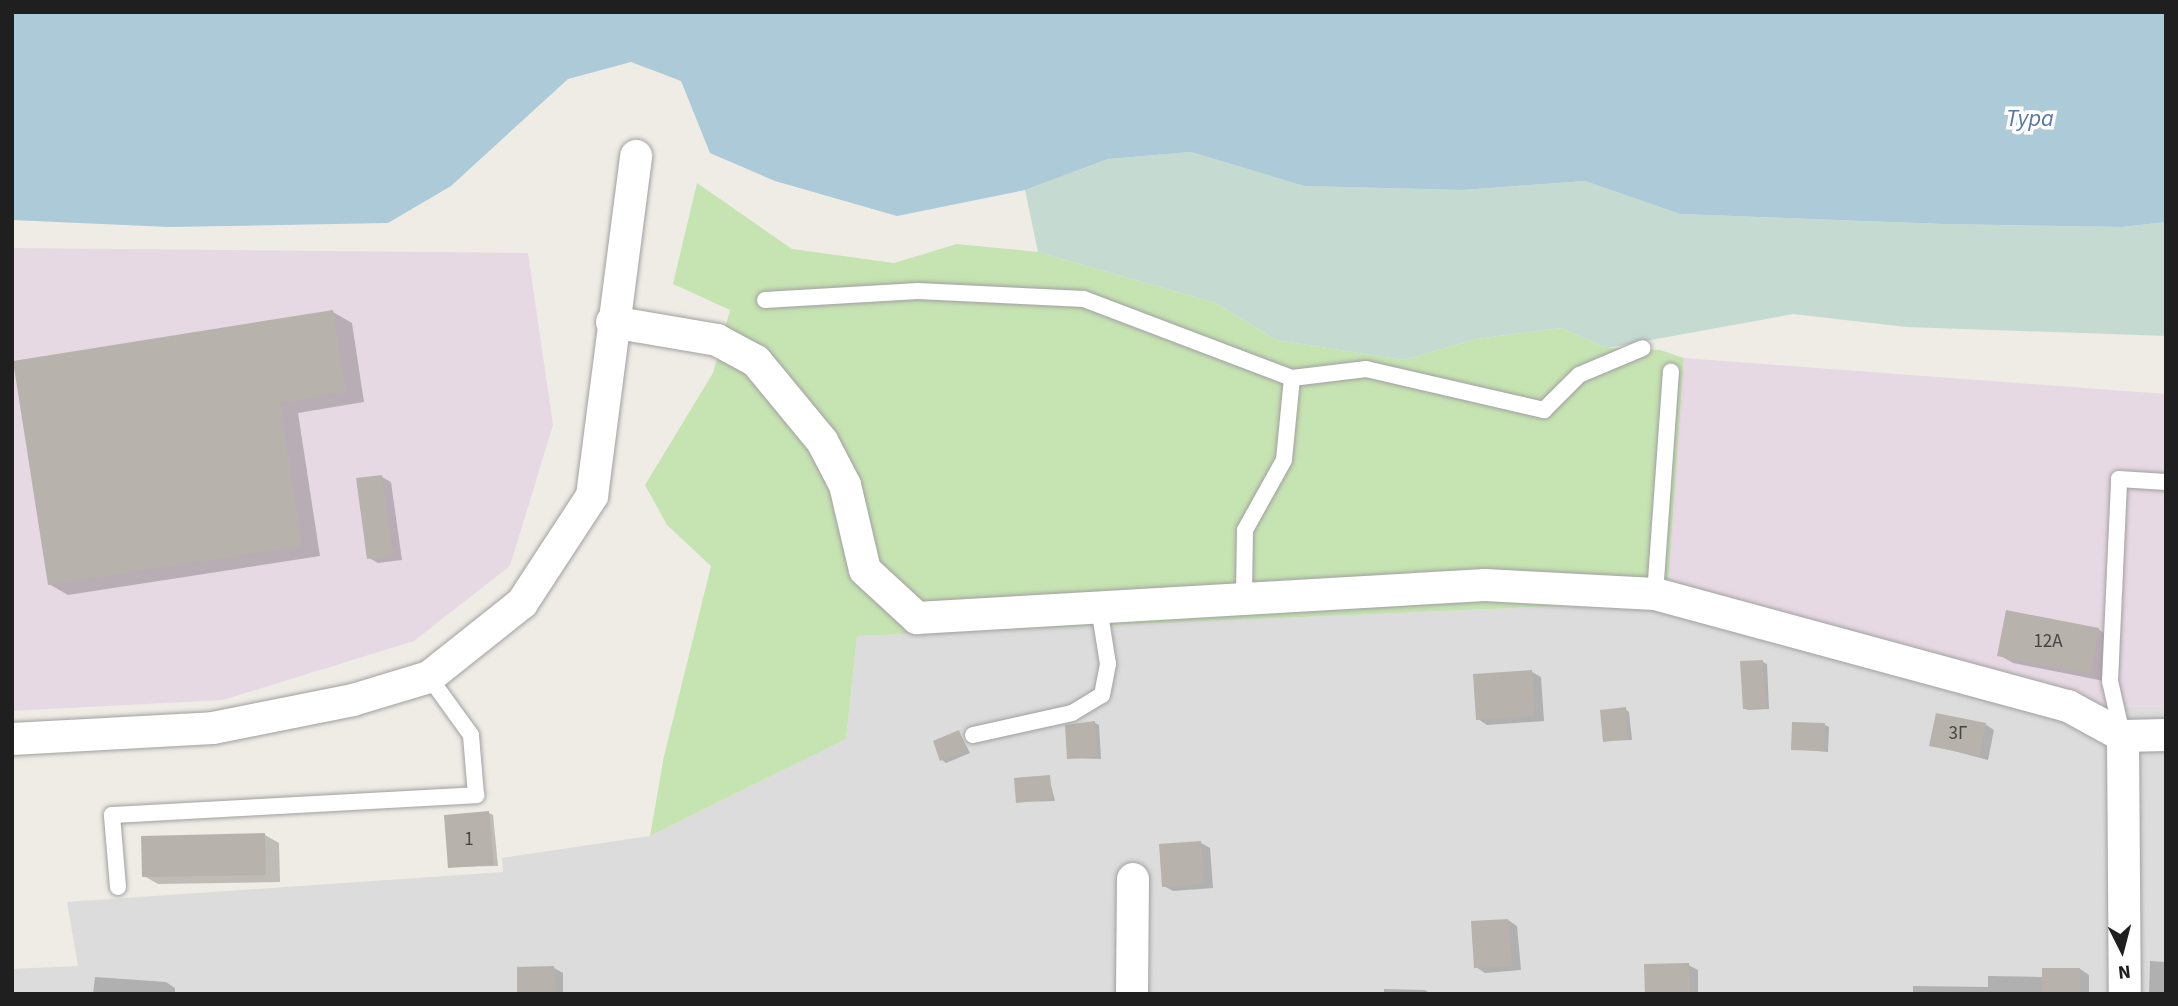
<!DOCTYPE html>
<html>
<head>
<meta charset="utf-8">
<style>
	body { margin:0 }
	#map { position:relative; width:2178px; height:1006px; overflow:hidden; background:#efece6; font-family:"Source Sans 3",sans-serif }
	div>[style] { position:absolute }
	.residential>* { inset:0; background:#dddcdc }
	.industrial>* { inset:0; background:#e7d9e3 }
	.grass>* { inset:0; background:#c6e3b2 }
	.wetland>* { inset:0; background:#c5dbd2 }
	.water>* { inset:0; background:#accad7 }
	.shadow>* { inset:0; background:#0003 }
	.building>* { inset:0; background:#b8b2ac }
	.roads { filter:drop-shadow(0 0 2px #a0a0a0) drop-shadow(0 0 2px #a0a0a0) }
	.lane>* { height:16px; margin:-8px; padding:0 8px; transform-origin:8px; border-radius:8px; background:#fff }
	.street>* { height:32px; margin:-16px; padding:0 16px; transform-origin:16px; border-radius:16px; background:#fff }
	span { translate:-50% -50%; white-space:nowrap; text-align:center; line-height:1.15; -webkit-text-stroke:7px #fff; paint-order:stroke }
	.number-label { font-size:19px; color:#454442 }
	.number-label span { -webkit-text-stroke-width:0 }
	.water-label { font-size:24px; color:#5677a4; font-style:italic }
	.frame { position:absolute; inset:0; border:14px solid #1f1f1f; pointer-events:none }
	.north { position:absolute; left:2087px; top:915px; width:70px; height:70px; -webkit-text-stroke:5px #fff; paint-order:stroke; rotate:174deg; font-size:19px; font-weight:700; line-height:28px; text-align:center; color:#1f1f1f }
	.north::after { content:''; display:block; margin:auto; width:24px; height:32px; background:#1f1f1f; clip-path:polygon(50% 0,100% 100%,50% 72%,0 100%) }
</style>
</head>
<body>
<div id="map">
	<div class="residential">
		<div style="clip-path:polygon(1668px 586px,2095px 706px,2166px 707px,2166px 994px,12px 994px,12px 969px,78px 966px,67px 902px,503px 872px,502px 858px,650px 836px,846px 739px,857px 636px,1610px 604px)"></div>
	</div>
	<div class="industrial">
		<div style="clip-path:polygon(12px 248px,528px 253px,553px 425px,510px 566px,414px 641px,223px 700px,12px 711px)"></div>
		<div style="clip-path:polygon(1684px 358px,2166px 394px,2166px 707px,2095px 706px,1668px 586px)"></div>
	</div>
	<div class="grass">
		<div style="clip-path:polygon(697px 183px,792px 249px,894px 263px,957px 244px,1038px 252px,1216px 303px,1276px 340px,1404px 360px,1476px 339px,1561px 328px,1607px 348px,1660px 350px,1684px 358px,1668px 586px,1610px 604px,857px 636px,846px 739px,650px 836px,664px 756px,711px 566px,667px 525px,645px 485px,713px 373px,730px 310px,673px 284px)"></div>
	</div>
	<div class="wetland">
		<div style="clip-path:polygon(1191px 152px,1304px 186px,1462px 190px,1585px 181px,1680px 214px,1944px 224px,2122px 227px,2166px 222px,2166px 336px,1906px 327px,1793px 314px,1607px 348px,1561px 328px,1476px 339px,1404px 360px,1276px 340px,1216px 303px,1038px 252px,1025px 190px,1108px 159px)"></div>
	</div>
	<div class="water">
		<div style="clip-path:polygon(12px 12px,2166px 12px,2166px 222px,2122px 227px,1944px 224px,1680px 214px,1585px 181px,1462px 190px,1304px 186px,1191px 152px,1108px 159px,1025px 190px,897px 216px,775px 181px,710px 153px,681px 81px,631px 62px,568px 79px,451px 186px,388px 223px,169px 227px,12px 220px)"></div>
	</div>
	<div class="shadow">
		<div style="clip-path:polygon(333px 312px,352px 323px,364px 402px,298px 413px,320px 556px,68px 595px,49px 584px)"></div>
		<div style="clip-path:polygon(382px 477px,391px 482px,402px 560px,378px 563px,369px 558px)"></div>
		<div style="clip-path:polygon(2098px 629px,2112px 638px,2104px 681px,2013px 663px,1999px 655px)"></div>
		<div style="clip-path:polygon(1763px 662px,1767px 664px,1769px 709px,1748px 710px,1744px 708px)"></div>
		<div style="clip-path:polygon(1532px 672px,1541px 677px,1544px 721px,1487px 725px,1478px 719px)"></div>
		<div style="clip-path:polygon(1625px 709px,1629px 712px,1632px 740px,1604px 741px)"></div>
		<div style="clip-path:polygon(1095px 723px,1099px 725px,1101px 759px,1068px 758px,1067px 727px)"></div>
		<div style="clip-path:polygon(1985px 724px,1994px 730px,1988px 760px,1931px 745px)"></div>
		<div style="clip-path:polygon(1825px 725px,1829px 727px,1828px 752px,1793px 749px)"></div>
		<div style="clip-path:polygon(959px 732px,970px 753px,946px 763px,942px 760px)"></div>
		<div style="clip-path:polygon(1049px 777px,1055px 801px,1018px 802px)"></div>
		<div style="clip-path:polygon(489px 813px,493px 815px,498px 866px,450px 867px)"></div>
		<div style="clip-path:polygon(265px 835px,279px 843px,280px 882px,158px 884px,144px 876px)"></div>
		<div style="clip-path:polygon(1201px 843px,1210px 848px,1213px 888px,1173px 891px,1164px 886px)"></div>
		<div style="clip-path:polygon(1508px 920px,1517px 926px,1521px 970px,1485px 973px,1476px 967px)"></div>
		<div style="clip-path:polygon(2150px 961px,2166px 962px,2166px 994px,2149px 994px)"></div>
		<div style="clip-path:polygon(1688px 965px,1698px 970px,1698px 994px,1647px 994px)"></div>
		<div style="clip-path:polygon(554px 968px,563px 973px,563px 994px,519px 994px)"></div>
		<div style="clip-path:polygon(2080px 969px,2089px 975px,2089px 994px,1913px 994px,1913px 986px,1988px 987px,1988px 976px,2043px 977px)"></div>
		<div style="clip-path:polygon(95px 977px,166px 982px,175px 988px,175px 994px,93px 994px)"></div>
		<div style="clip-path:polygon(1384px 989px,1425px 990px,1431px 994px,1384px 994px)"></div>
	</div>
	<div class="building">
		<div style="clip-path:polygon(333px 310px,346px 392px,280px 403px,302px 546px,48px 585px,13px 361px)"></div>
		<div style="clip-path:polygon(382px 475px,393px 556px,367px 559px,356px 478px)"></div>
		<div style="clip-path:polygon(2006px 610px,2099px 628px,2090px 674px,1997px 656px)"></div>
		<div style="clip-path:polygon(1763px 660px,1766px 708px,1743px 709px,1740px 661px)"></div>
		<div style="clip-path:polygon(1532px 670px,1535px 716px,1476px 720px,1473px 674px)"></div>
		<div style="clip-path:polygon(1626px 707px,1628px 739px,1603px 742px,1600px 710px)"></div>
		<div style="clip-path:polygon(1936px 713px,1986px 723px,1979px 756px,1929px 746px)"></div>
		<div style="clip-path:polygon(1095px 721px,1098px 757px,1067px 759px,1065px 725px)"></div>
		<div style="clip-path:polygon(1792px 722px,1825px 723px,1824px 751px,1791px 750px)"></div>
		<div style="clip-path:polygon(959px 730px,967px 751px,940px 761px,933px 741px)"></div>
		<div style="clip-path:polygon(1050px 775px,1052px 799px,1016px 803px,1014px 778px)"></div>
		<div style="clip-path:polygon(489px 811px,494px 865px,448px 868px,444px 815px)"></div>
		<div style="clip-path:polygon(265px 833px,266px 875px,142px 877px,141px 836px)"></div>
		<div style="clip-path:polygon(1201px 841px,1204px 884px,1162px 887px,1159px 844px)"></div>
		<div style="clip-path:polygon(1508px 919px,1512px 966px,1474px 968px,1471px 921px)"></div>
		<div style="clip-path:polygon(1689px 963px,1690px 994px,1645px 994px,1644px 964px)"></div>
		<div style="clip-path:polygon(554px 966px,555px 994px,517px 994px,517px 967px)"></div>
		<div style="clip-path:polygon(2042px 968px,2080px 968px,2080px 994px,2042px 994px)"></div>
	</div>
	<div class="roads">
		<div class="lane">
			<div style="left:765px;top:300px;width:153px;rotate:-3.4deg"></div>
			<div style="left:918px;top:291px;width:166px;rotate:2.8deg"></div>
			<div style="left:1084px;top:299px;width:222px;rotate:20.8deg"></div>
			<div style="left:1292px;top:378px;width:82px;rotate:95.6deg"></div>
			<div style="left:1284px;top:460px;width:80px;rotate:119.1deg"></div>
			<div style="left:1245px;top:530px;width:66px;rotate:90.9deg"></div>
			<div style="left:1292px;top:378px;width:75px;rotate:-6.9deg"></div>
			<div style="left:1366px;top:369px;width:183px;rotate:13deg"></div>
			<div style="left:1544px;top:410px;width:49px;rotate:-45deg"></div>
			<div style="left:1579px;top:375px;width:69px;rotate:-22.9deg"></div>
			<div style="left:1655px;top:594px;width:223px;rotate:-85.9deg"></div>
			<div style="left:2122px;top:734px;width:54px;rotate:-102.8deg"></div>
			<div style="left:2110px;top:681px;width:202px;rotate:-87.4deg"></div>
			<div style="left:2119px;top:479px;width:47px;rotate:3.7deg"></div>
			<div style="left:973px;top:735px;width:101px;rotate:-12.5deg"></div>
			<div style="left:1072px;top:713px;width:35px;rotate:-31deg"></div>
			<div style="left:1102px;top:695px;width:32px;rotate:-79deg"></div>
			<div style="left:1108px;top:664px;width:57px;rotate:-99.1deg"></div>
			<div style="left:118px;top:887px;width:72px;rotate:-94.8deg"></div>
			<div style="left:112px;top:815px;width:365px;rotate:-3.1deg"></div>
			<div style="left:476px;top:795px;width:60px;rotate:-94.8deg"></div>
			<div style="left:471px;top:735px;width:72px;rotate:-125.9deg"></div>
		</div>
		<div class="street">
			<div style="left:612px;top:322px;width:107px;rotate:9.7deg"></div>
			<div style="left:717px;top:340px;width:44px;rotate:28.3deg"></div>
			<div style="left:756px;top:361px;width:104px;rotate:50.5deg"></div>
			<div style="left:822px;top:441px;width:50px;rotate:62.4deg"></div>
			<div style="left:845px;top:485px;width:87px;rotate:76.8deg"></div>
			<div style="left:865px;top:570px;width:71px;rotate:42.7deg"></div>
			<div style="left:917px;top:618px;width:569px;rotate:-3.33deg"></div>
			<div style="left:1485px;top:585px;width:170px;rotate:3deg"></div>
			<div style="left:1655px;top:594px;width:428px;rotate:15.2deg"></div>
			<div style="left:2068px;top:706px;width:63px;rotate:28.6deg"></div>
			<div style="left:2123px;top:736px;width:43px;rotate:-1.3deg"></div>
			<div style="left:2123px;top:736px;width:258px;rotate:89.6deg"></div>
			<div style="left:12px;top:739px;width:201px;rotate:-3.1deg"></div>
			<div style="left:213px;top:728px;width:143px;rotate:-11.3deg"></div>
			<div style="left:353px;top:700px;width:79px;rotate:-16.8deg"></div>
			<div style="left:429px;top:677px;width:119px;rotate:-38.5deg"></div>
			<div style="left:522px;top:603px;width:128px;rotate:-56.8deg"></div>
			<div style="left:592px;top:496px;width:343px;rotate:-82.6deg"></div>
			<div style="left:1132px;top:994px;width:115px;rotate:-89.5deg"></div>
		</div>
	</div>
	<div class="number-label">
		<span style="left:2048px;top:642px">12А</span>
		<span style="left:1958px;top:734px">3Г</span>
		<span style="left:469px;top:840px">1</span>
	</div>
	<div class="water-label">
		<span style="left:2030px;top:119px">Тура</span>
	</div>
	<div class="frame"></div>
	<div class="north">N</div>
</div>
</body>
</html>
